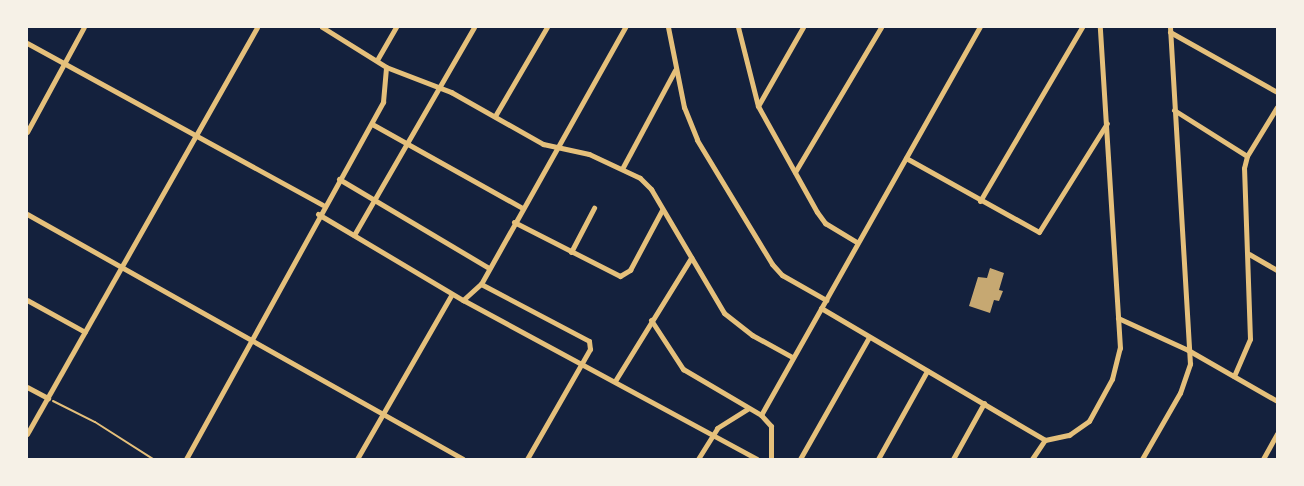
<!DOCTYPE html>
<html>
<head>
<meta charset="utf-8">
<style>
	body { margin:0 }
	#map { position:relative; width:1304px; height:486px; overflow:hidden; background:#14213d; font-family:"Open Sans",sans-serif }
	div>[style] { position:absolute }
	.building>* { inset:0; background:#c6a872 }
	.path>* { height:2px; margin:-1px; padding:0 1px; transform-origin:1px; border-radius:1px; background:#e5c07b }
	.minor>* { height:5px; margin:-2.5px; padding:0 2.5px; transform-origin:2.5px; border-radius:2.5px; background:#e5c07b }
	span { translate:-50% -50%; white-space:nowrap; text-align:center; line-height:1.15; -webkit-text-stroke:5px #f6f1e7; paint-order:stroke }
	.frame { position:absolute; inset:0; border:28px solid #f6f1e7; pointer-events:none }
</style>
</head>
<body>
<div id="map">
	<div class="building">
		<div style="clip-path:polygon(990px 268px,1004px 273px,999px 290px,1003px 291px,999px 301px,994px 300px,990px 313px,969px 306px,978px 277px,987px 278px)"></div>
	</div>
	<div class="path">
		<div style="left:53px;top:401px;width:47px;rotate:26.6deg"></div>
		<div style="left:95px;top:422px;width:69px;rotate:32.5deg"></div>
	</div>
	<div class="minor">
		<div style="left:322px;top:27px;width:75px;rotate:32deg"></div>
		<div style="left:386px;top:67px;width:70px;rotate:21deg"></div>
		<div style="left:451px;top:92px;width:106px;rotate:29.5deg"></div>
		<div style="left:543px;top:144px;width:47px;rotate:12.3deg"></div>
		<div style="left:589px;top:154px;width:56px;rotate:25.2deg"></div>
		<div style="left:640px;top:178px;width:16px;rotate:45deg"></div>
		<div style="left:651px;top:189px;width:144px;rotate:59.5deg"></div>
		<div style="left:724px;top:313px;width:36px;rotate:38deg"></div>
		<div style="left:752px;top:335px;width:46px;rotate:28.8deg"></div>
		<div style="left:668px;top:27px;width:82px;rotate:78.7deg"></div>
		<div style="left:684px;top:107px;width:35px;rotate:68deg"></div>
		<div style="left:697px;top:140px;width:145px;rotate:58.8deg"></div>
		<div style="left:772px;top:264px;width:15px;rotate:48deg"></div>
		<div style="left:782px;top:275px;width:51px;rotate:29.6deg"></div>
		<div style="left:738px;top:27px;width:81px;rotate:75.8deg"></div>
		<div style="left:758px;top:106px;width:121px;rotate:60.9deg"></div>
		<div style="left:817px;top:212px;width:14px;rotate:54deg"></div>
		<div style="left:825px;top:223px;width:37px;rotate:31deg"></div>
		<div style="left:1170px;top:32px;width:123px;rotate:29.3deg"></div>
		<div style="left:27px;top:43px;width:337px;rotate:28.7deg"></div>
		<div style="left:377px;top:60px;width:38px;rotate:-60deg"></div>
		<div style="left:758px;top:106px;width:91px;rotate:-60.3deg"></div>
		<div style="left:1174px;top:110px;width:86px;rotate:32.2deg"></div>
		<div style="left:495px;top:116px;width:103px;rotate:-59.7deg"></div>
		<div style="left:372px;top:124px;width:172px;rotate:29.2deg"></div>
		<div style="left:27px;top:132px;width:119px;rotate:-61.5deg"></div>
		<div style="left:906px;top:158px;width:152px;rotate:29.1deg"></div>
		<div style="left:1039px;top:232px;width:128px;rotate:-58deg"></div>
		<div style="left:623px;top:167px;width:110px;rotate:-61.8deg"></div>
		<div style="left:795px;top:172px;width:169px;rotate:-59.3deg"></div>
		<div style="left:339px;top:179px;width:174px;rotate:30.7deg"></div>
		<div style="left:980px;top:201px;width:202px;rotate:-59.6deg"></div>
		<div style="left:27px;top:214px;width:500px;rotate:29.33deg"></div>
		<div style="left:318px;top:214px;width:169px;rotate:30.7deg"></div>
		<div style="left:463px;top:300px;width:334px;rotate:28.4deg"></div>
		<div style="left:514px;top:222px;width:119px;rotate:27deg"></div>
		<div style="left:620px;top:276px;width:12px;rotate:-31deg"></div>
		<div style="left:630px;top:270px;width:68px;rotate:-61.9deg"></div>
		<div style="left:354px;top:235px;width:240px;rotate:-60deg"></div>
		<div style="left:571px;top:252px;width:50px;rotate:-62.4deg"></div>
		<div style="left:1249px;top:254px;width:32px;rotate:30deg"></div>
		<div style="left:481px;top:284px;width:122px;rotate:27.8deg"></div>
		<div style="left:589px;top:341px;width:8px;rotate:83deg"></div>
		<div style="left:590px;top:349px;width:127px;rotate:119.8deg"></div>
		<div style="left:27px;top:300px;width:66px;rotate:28.9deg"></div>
		<div style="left:463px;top:300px;width:24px;rotate:-42deg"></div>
		<div style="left:481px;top:284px;width:295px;rotate:-60.7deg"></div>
		<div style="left:821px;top:308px;width:260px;rotate:30.5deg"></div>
		<div style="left:1045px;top:440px;width:25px;rotate:-12deg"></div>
		<div style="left:1069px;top:435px;width:24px;rotate:-35deg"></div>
		<div style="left:1089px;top:421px;width:48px;rotate:-61.3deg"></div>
		<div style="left:1112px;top:379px;width:32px;rotate:-76deg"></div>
		<div style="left:1120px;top:348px;width:322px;rotate:-93.6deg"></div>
		<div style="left:1118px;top:318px;width:77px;rotate:24.6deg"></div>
		<div style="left:1188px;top:350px;width:103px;rotate:29.8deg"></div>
		<div style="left:651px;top:320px;width:59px;rotate:56.9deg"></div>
		<div style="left:683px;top:369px;width:91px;rotate:30.5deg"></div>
		<div style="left:1234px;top:376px;width:40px;rotate:-66.6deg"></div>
		<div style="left:1250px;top:339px;width:171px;rotate:-92deg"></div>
		<div style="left:1244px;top:168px;width:12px;rotate:-76deg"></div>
		<div style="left:1247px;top:156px;width:57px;rotate:-58.5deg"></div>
		<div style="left:615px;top:381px;width:145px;rotate:-58.3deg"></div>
		<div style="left:27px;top:387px;width:24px;rotate:28deg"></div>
		<div style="left:27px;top:434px;width:467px;rotate:-60.5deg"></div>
		<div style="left:186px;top:459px;width:408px;rotate:-61.1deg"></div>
		<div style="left:383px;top:102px;width:35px;rotate:-85deg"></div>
		<div style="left:357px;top:459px;width:190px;rotate:-60.1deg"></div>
		<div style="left:698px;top:459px;width:36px;rotate:-58deg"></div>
		<div style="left:717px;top:428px;width:36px;rotate:-32deg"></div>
		<div style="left:771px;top:459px;width:33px;rotate:-90deg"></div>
		<div style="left:771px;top:426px;width:15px;rotate:-132deg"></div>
		<div style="left:761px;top:415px;width:446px;rotate:-60.6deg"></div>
		<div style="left:800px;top:459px;width:140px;rotate:-60.5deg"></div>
		<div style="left:878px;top:459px;width:101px;rotate:-60.9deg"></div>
		<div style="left:953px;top:459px;width:64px;rotate:-61deg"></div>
		<div style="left:1032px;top:459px;width:23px;rotate:-56deg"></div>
		<div style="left:1142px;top:459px;width:76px;rotate:-60.1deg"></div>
		<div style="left:1180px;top:393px;width:31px;rotate:-71deg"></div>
		<div style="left:1190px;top:364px;width:338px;rotate:-93.4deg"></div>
		<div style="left:1263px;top:459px;width:29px;rotate:-61deg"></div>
	</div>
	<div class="frame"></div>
</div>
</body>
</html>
